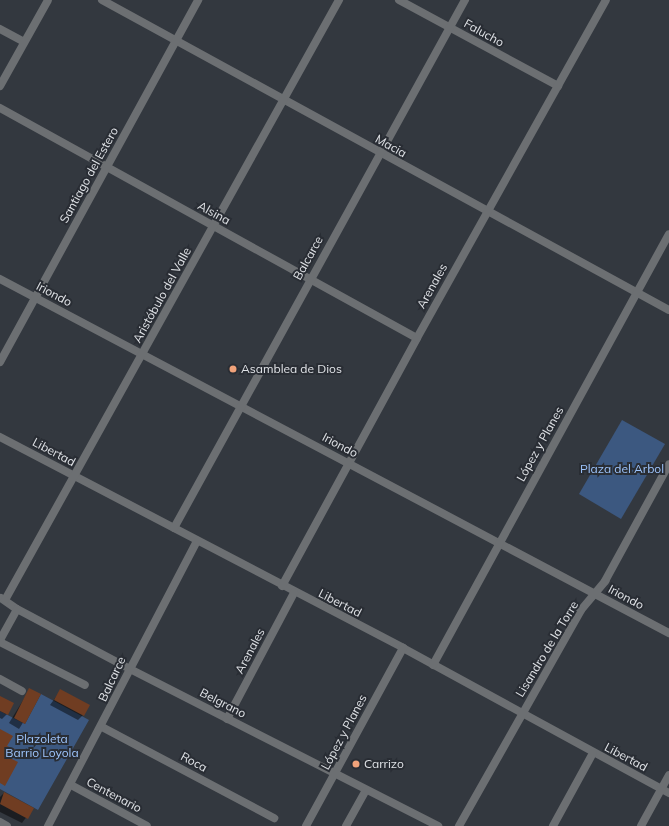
<!DOCTYPE html>
<html>
<head>
<meta charset="utf-8">
<style>
	body { margin:0 }
	#map { position:relative; width:669px; height:826px; overflow:hidden; background:#33383f; font-family:Mulish,sans-serif }
	div>[style] { position:absolute }
	.green>* { inset:0; background:#3c5880 }
	.shadow>* { inset:0; background:#0007 }
	.building>* { inset:0; background:#703d22 }
	.minor>* { height:8px; margin:-4px; padding:0 4px; transform-origin:4px; border-radius:4px; background:#6c6f72 }
	.dots>* { width:11px; height:11px; translate:-50% -50%; box-sizing:border-box; border:2px solid #292d34; border-radius:50% }
	span { translate:-50% -50%; white-space:nowrap; text-align:center; line-height:1.15; -webkit-text-stroke:4px #292d34; paint-order:stroke }
	.street-label { font-size:12px; color:#e0e3e7 }
	.poi-label { font-size:12px; color:#e0e3e7 }
	.left { translate:0 -50%; text-align:left }
	.park-label { font-size:12px; color:#9ec5fd }
</style>
</head>
<body>
<div id="map">
	<div class="green">
		<div style="clip-path:polygon(622px 420px,665px 444px,621px 519px,579px 494px)"></div>
		<div style="clip-path:polygon(41px 694px,89px 720px,38px 810px,0 789px,0 711px,25px 724px)"></div>
	</div>
	<div class="shadow">
		<div style="clip-path:polygon(30px 689px,40px 695px,19px 729px,9px 723px)"></div>
		<div style="clip-path:polygon(61px 690px,83px 715px,78px 720px,50px 705px)"></div>
		<div style="clip-path:polygon(0 697px,7px 714px,2px 719px,0 718px)"></div>
		<div style="clip-path:polygon(4px 793px,33px 808px,22px 823px,0 812px,0 797px)"></div>
	</div>
	<div class="building">
		<div style="clip-path:polygon(29px 688px,41px 694px,25px 724px,14px 718px)"></div>
		<div style="clip-path:polygon(60px 689px,90px 705px,84px 716px,54px 700px)"></div>
		<div style="clip-path:polygon(0 696px,14px 703px,8px 715px,0 711px)"></div>
		<div style="clip-path:polygon(0 729px,13px 736px,7px 746px,15px 749px,10px 758px,18px 762px,5px 786px,0 783px)"></div>
		<div style="clip-path:polygon(4px 792px,34px 808px,28px 819px,0 804px)"></div>
	</div>
	<div class="minor">
		<div style="left:102px;top:0;width:646px;rotate:28.67deg"></div>
		<div style="left:399px;top:0;width:181px;rotate:28.4deg"></div>
		<div style="left:0;top:29px;width:27px;rotate:28deg"></div>
		<div style="left:0;top:86px;width:98px;rotate:-60.8deg"></div>
		<div style="left:0;top:108px;width:476px;rotate:28.9deg"></div>
		<div style="left:0;top:279px;width:757px;rotate:27.89deg"></div>
		<div style="left:0;top:362px;width:413px;rotate:-61.3deg"></div>
		<div style="left:0;top:437px;width:455px;rotate:27.6deg"></div>
		<div style="left:403px;top:648px;width:303px;rotate:28.6deg"></div>
		<div style="left:174px;top:528px;width:603px;rotate:-61.14deg"></div>
		<div style="left:282px;top:586px;width:282px;rotate:-61.4deg"></div>
		<div style="left:417px;top:338px;width:387px;rotate:-60.8deg"></div>
		<div style="left:1px;top:598px;width:19px;rotate:35deg"></div>
		<div style="left:17px;top:609px;width:128px;rotate:28deg"></div>
		<div style="left:130px;top:669px;width:346px;rotate:27deg"></div>
		<div style="left:5px;top:600px;width:687px;rotate:-60.9deg"></div>
		<div style="left:0;top:640px;width:35px;rotate:-61deg"></div>
		<div style="left:0;top:642px;width:95px;rotate:26.8deg"></div>
		<div style="left:433px;top:665px;width:491px;rotate:-61.3deg"></div>
		<div style="left:0;top:679px;width:25px;rotate:29deg"></div>
		<div style="left:227px;top:719px;width:143px;rotate:-62deg"></div>
		<div style="left:102px;top:727px;width:195px;rotate:27.9deg"></div>
		<div style="left:71px;top:785px;width:86px;rotate:28.3deg"></div>
		<div style="left:0;top:822px;width:8px;rotate:30deg"></div>
		<div style="left:48px;top:826px;width:322px;rotate:-62.4deg"></div>
		<div style="left:306px;top:826px;width:203px;rotate:-61.4deg"></div>
		<div style="left:346px;top:826px;width:41px;rotate:-60.9deg"></div>
		<div style="left:459px;top:826px;width:248px;rotate:-60.5deg"></div>
		<div style="left:581px;top:610px;width:38px;rotate:-50deg"></div>
		<div style="left:605px;top:581px;width:133px;rotate:-61.3deg"></div>
		<div style="left:553px;top:826px;width:83px;rotate:-61.3deg"></div>
		<div style="left:641px;top:826px;width:58px;rotate:-61.2deg"></div>
	</div>
	<div class="dots">
		<div style="left:233px;top:369px;background:#f0a27a"></div>
		<div style="left:356px;top:764px;background:#f0a27a"></div>
	</div>
	<div class="street-label">
		<span style="left:484px;top:33px;rotate:29deg">Falucho</span>
		<span style="left:391px;top:146px;rotate:29deg">Macia</span>
		<span style="left:89px;top:175px;rotate:-61deg">Santiago del Estero</span>
		<span style="left:214px;top:213px;rotate:29deg">Alsina</span>
		<span style="left:308px;top:258px;rotate:-61deg">Balcarce</span>
		<span style="left:432px;top:286px;rotate:-61deg">Arenales</span>
		<span style="left:54px;top:294px;rotate:28deg">Iriondo</span>
		<span style="left:162px;top:295px;rotate:-61deg">Aristóbulo del Valle</span>
		<span style="left:540px;top:444px;rotate:-61deg">López y Planes</span>
		<span style="left:340px;top:445px;rotate:28deg">Iriondo</span>
		<span style="left:54px;top:452px;rotate:28deg">Libertad</span>
		<span style="left:626px;top:597px;rotate:28deg">Iriondo</span>
		<span style="left:340px;top:603px;rotate:27deg">Libertad</span>
		<span style="left:547px;top:649px;rotate:-59deg">Lisandro de la Torre</span>
		<span style="left:250px;top:651px;rotate:-62deg">Arenales</span>
		<span style="left:112px;top:679px;rotate:-65deg">Balcarce</span>
		<span style="left:223px;top:703px;rotate:27deg">Belgrano</span>
		<span style="left:344px;top:732px;rotate:-62deg">López y Planes</span>
		<span style="left:626px;top:757px;rotate:28deg">Libertad</span>
		<span style="left:194px;top:762px;rotate:28deg">Roca</span>
		<span style="left:114px;top:795px;rotate:28deg">Centenario</span>
	</div>
	<div class="poi-label">
		<span class="left" style="left:241px;top:369px">Asamblea de Dios</span>
		<span class="left" style="left:364px;top:764px">Carrizo</span>
	</div>
	<div class="park-label">
		<span style="left:622px;top:469px">Plaza del Arbol</span>
		<span style="left:42px;top:746px">Plazoleta<br>Barrio Loyola</span>
	</div>
</div>
</body>
</html>
